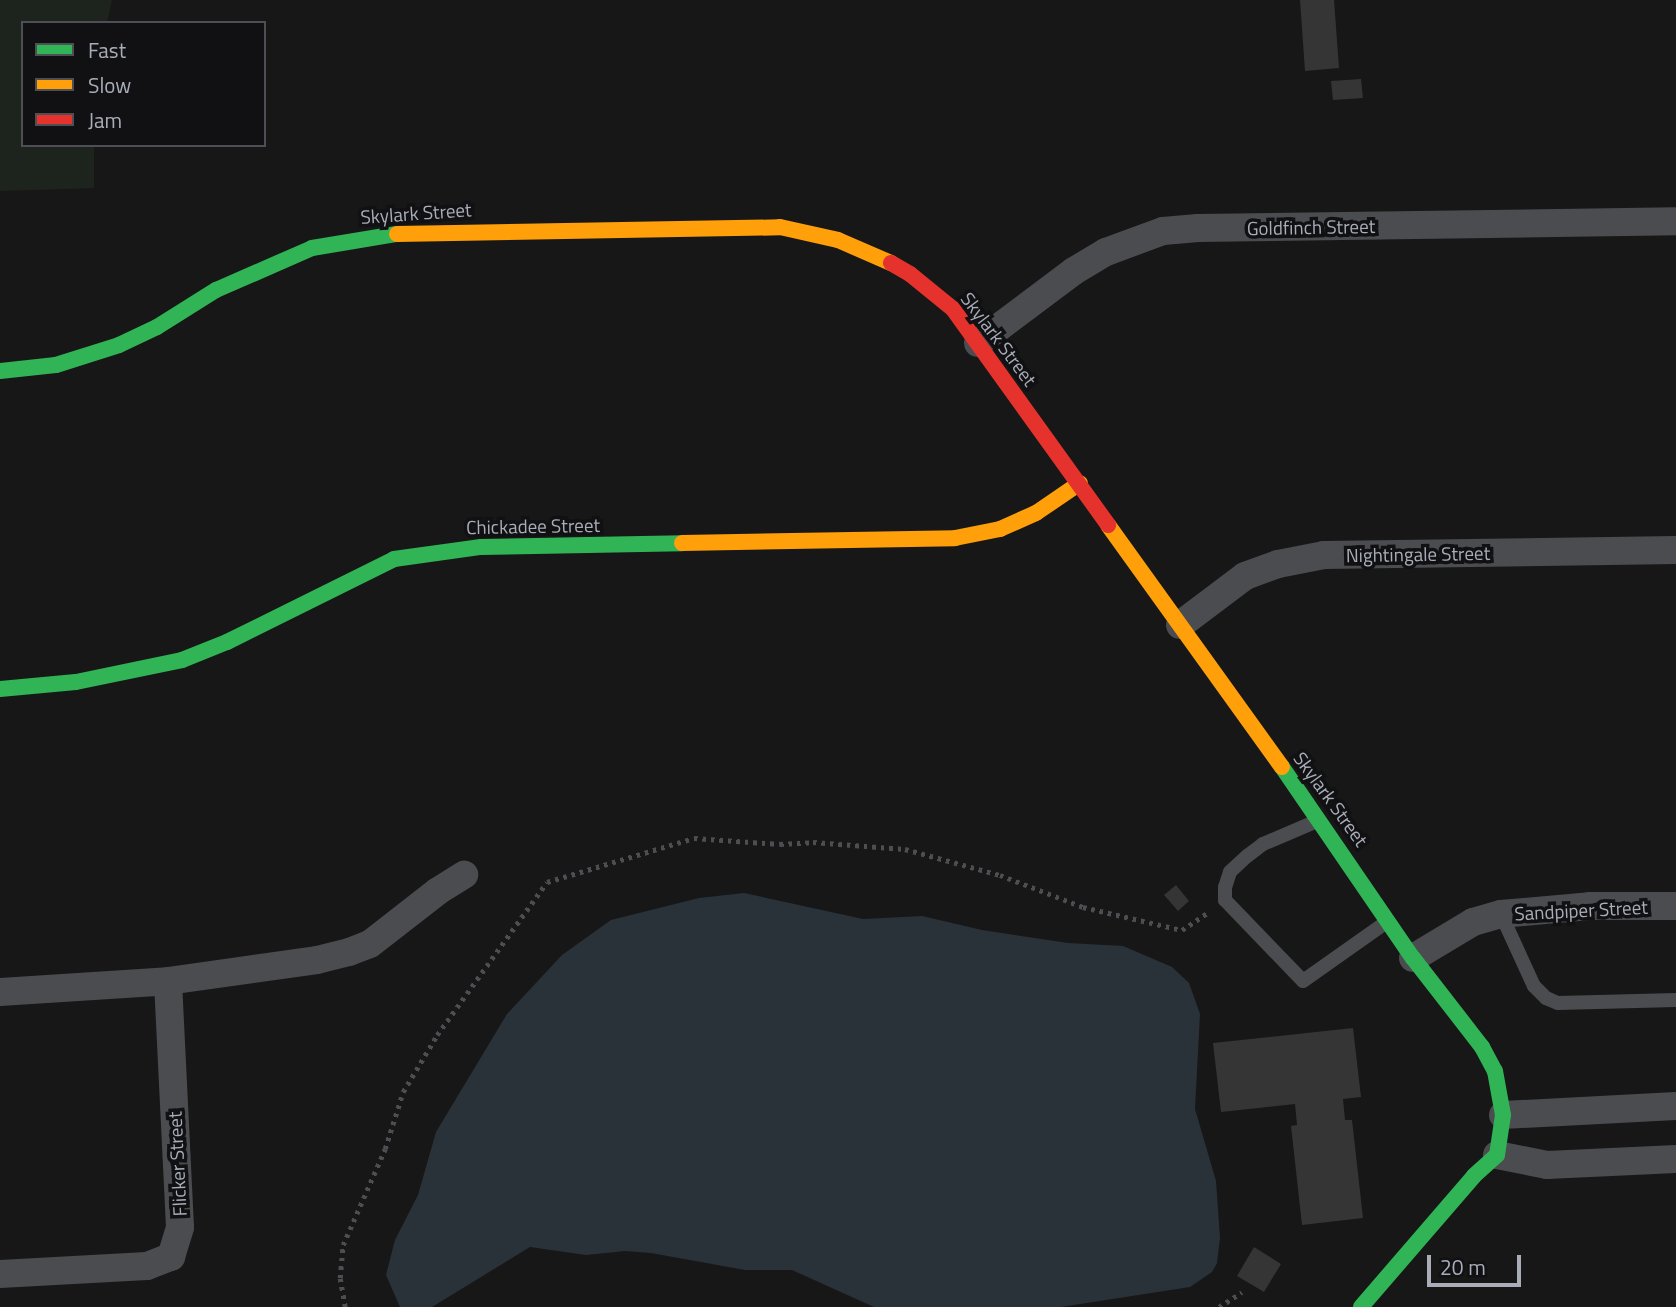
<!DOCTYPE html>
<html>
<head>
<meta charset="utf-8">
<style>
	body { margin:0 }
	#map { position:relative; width:1676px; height:1307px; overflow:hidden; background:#171717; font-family:"Titillium Web",sans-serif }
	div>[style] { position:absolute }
	.green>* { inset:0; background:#1d241e }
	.water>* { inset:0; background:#2a3239 }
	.building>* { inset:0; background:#353536 }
	.path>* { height:4.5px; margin-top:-2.25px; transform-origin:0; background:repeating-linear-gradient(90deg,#4d4e52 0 3.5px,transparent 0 8.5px) }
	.lane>* { height:14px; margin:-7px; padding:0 7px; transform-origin:7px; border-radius:7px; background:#4b4c50 }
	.street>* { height:28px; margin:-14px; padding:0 14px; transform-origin:14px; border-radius:14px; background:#4b4c50 }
	.fast>* { height:16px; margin:-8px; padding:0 8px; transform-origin:8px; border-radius:8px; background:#30b455 }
	.slow>* { height:16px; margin:-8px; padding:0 8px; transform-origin:8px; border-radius:8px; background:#ff9f0a }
	.jam>* { height:16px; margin:-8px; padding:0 8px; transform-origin:8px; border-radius:8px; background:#e5322d }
	span { translate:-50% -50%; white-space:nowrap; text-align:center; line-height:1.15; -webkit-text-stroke:7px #111113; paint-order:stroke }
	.street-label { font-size:19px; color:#a8adb8 }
	.legend { position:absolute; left:21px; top:21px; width:245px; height:126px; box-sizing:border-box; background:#111113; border:2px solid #4d4f55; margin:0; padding:9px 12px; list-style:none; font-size:21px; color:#a8adb8 }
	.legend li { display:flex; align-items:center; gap:14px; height:35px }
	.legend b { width:35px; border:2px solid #4d4f55 }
	.scale { position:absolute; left:1427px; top:1255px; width:94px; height:32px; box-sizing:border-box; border:4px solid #a8adb8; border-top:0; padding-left:9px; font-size:21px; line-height:24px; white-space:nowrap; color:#a8adb8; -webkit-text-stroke:5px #111113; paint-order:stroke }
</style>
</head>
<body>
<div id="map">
	<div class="green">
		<div style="clip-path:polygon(0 0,112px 0,107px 23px,23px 23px,23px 145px,94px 145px,94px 188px,0 191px)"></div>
	</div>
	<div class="water">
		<div style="clip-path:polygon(744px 893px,863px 919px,922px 916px,982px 930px,1068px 943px,1123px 946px,1172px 967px,1189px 983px,1200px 1014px,1195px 1109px,1216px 1181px,1220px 1238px,1217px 1263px,1212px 1272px,1190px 1287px,1061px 1307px,874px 1307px,792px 1270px,745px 1270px,651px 1253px,625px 1251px,586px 1255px,530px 1247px,432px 1307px,400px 1307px,386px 1275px,395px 1240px,418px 1195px,436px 1132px,507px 1014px,562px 955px,611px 920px,699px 898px)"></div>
	</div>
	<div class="building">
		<div style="clip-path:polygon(1300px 0,1334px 0,1339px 68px,1305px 71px)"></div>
		<div style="clip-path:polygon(1361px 79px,1363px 98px,1333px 100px,1331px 81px)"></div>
		<div style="clip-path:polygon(1176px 885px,1189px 901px,1178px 911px,1164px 895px)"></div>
		<div style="clip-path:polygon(1353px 1028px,1361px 1097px,1343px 1099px,1345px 1120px,1352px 1120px,1363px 1218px,1302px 1225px,1291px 1126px,1297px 1125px,1295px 1104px,1221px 1112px,1213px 1043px)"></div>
		<div style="clip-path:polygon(1254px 1247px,1281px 1264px,1264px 1292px,1237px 1276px)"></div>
	</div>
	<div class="path">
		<div style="left:345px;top:1307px;width:29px;rotate:-100deg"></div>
		<div style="left:340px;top:1278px;width:33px;rotate:-85deg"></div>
		<div style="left:343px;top:1245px;width:105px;rotate:-66.4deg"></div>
		<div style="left:385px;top:1149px;width:60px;rotate:-72.5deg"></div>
		<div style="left:403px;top:1092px;width:66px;rotate:-59.2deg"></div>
		<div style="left:437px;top:1035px;width:188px;rotate:-54.3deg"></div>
		<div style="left:547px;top:882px;width:153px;rotate:-16.7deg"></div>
		<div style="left:694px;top:838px;width:86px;rotate:4deg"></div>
		<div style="left:780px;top:844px;width:33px;rotate:-3deg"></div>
		<div style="left:813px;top:842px;width:92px;rotate:4.4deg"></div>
		<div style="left:905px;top:849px;width:98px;rotate:15.3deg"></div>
		<div style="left:1000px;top:875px;width:89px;rotate:21.1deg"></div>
		<div style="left:1083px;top:907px;width:102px;rotate:13.1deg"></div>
		<div style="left:1182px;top:930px;width:30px;rotate:-34deg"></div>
		<div style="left:1219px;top:1307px;width:27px;rotate:-33deg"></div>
	</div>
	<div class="lane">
		<div style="left:1317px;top:821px;width:59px;rotate:156.9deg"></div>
		<div style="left:1263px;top:844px;width:20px;rotate:143deg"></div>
		<div style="left:1247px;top:856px;width:23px;rotate:137deg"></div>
		<div style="left:1230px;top:872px;width:16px;rotate:108deg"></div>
		<div style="left:1225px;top:887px;width:13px;rotate:90deg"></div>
		<div style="left:1225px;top:900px;width:112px;rotate:46.1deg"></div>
		<div style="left:1303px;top:981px;width:104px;rotate:-35.2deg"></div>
		<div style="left:1501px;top:914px;width:79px;rotate:65.4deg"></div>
		<div style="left:1534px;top:986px;width:17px;rotate:45deg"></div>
		<div style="left:1546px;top:998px;width:13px;rotate:23deg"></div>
		<div style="left:1558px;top:1003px;width:118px;rotate:-1.5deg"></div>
	</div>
	<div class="street">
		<div style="left:978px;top:343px;width:120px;rotate:-36.9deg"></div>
		<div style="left:1074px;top:271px;width:37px;rotate:-31deg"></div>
		<div style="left:1106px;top:252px;width:61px;rotate:-20.2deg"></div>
		<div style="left:1163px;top:231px;width:35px;rotate:-5deg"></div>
		<div style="left:1198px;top:228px;width:478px;rotate:-0.8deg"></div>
		<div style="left:1180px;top:625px;width:81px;rotate:-37deg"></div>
		<div style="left:1245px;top:576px;width:35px;rotate:-20deg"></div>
		<div style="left:1278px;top:564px;width:47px;rotate:-11.1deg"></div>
		<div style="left:1324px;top:555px;width:352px;rotate:-0.8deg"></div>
		<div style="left:1413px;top:958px;width:70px;rotate:-31deg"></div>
		<div style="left:1473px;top:922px;width:29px;rotate:-16deg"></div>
		<div style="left:1501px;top:914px;width:89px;rotate:-5.1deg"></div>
		<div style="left:1590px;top:906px;width:86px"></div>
		<div style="left:0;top:992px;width:168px;rotate:-3.7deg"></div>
		<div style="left:168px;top:981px;width:150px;rotate:-8deg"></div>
		<div style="left:317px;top:960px;width:33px;rotate:-14deg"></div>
		<div style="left:349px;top:952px;width:22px;rotate:-21deg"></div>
		<div style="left:370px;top:944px;width:86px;rotate:-37.9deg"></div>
		<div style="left:438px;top:891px;width:31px;rotate:-32deg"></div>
		<div style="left:1503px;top:1115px;width:173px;rotate:-3deg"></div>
		<div style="left:1497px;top:1155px;width:51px;rotate:11.3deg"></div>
		<div style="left:1547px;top:1165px;width:129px;rotate:-2.7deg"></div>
		<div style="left:0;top:1274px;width:147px;rotate:-3.1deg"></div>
		<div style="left:147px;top:1266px;width:26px;rotate:-21deg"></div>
		<div style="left:171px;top:1257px;width:31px;rotate:-73deg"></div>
		<div style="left:180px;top:1227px;width:246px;rotate:-92.8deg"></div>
	</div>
	<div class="fast">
		<div style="left:0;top:371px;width:56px;rotate:-6.1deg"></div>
		<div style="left:56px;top:365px;width:66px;rotate:-17.6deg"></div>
		<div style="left:119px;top:345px;width:42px;rotate:-25.3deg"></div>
		<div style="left:157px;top:327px;width:70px;rotate:-32.1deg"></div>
		<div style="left:216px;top:290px;width:105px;rotate:-23.6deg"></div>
		<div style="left:312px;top:248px;width:86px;rotate:-9.4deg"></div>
		<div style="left:0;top:689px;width:76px;rotate:-5.3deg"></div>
		<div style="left:76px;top:682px;width:108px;rotate:-11.7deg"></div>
		<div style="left:182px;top:660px;width:48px;rotate:-21.8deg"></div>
		<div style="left:227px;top:642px;width:186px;rotate:-26.4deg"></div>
		<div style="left:394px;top:559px;width:88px;rotate:-7.9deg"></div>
		<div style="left:481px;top:547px;width:201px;rotate:-1.1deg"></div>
		<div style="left:1282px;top:767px;width:232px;rotate:55.6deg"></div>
		<div style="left:1413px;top:958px;width:113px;rotate:52.2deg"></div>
		<div style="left:1482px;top:1047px;width:27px;rotate:62deg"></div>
		<div style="left:1495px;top:1071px;width:45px;rotate:79.7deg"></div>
		<div style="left:1503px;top:1115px;width:40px;rotate:98.5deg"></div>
		<div style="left:1497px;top:1155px;width:31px;rotate:138deg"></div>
		<div style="left:1474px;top:1176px;width:173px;rotate:130.8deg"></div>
	</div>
	<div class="slow">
		<div style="left:397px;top:234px;width:383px;rotate:-1deg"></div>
		<div style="left:780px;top:227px;width:59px;rotate:12.6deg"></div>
		<div style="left:838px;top:240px;width:58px;rotate:23.5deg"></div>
		<div style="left:1108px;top:525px;width:298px;rotate:54.3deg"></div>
		<div style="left:682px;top:543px;width:273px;rotate:-1deg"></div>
		<div style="left:955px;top:538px;width:46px;rotate:-11.3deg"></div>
		<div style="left:1000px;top:529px;width:39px;rotate:-24deg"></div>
		<div style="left:1036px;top:513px;width:53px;rotate:-34.3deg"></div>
	</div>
	<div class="jam">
		<div style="left:891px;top:263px;width:22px;rotate:30deg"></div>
		<div style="left:910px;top:274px;width:55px;rotate:39.1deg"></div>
		<div style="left:953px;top:309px;width:266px;rotate:54.3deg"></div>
	</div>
	<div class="street-label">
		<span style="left:416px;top:213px;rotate:-4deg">Skylark Street</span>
		<span style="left:1311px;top:227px;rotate:-1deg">Goldfinch Street</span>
		<span style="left:999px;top:339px;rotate:53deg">Skylark Street</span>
		<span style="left:533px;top:526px;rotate:-1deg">Chickadee Street</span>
		<span style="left:1418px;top:554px;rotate:-1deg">Nightingale Street</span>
		<span style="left:1331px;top:799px;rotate:54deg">Skylark Street</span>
		<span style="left:1581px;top:910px;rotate:-3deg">Sandpiper Street</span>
		<span style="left:177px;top:1164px;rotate:-93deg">Flicker Street</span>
	</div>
	<ul class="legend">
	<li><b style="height:9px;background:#30b455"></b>Fast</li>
	<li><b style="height:9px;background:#ff9f0a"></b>Slow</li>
	<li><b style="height:9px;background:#e5322d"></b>Jam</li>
	</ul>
	<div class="scale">20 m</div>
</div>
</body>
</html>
